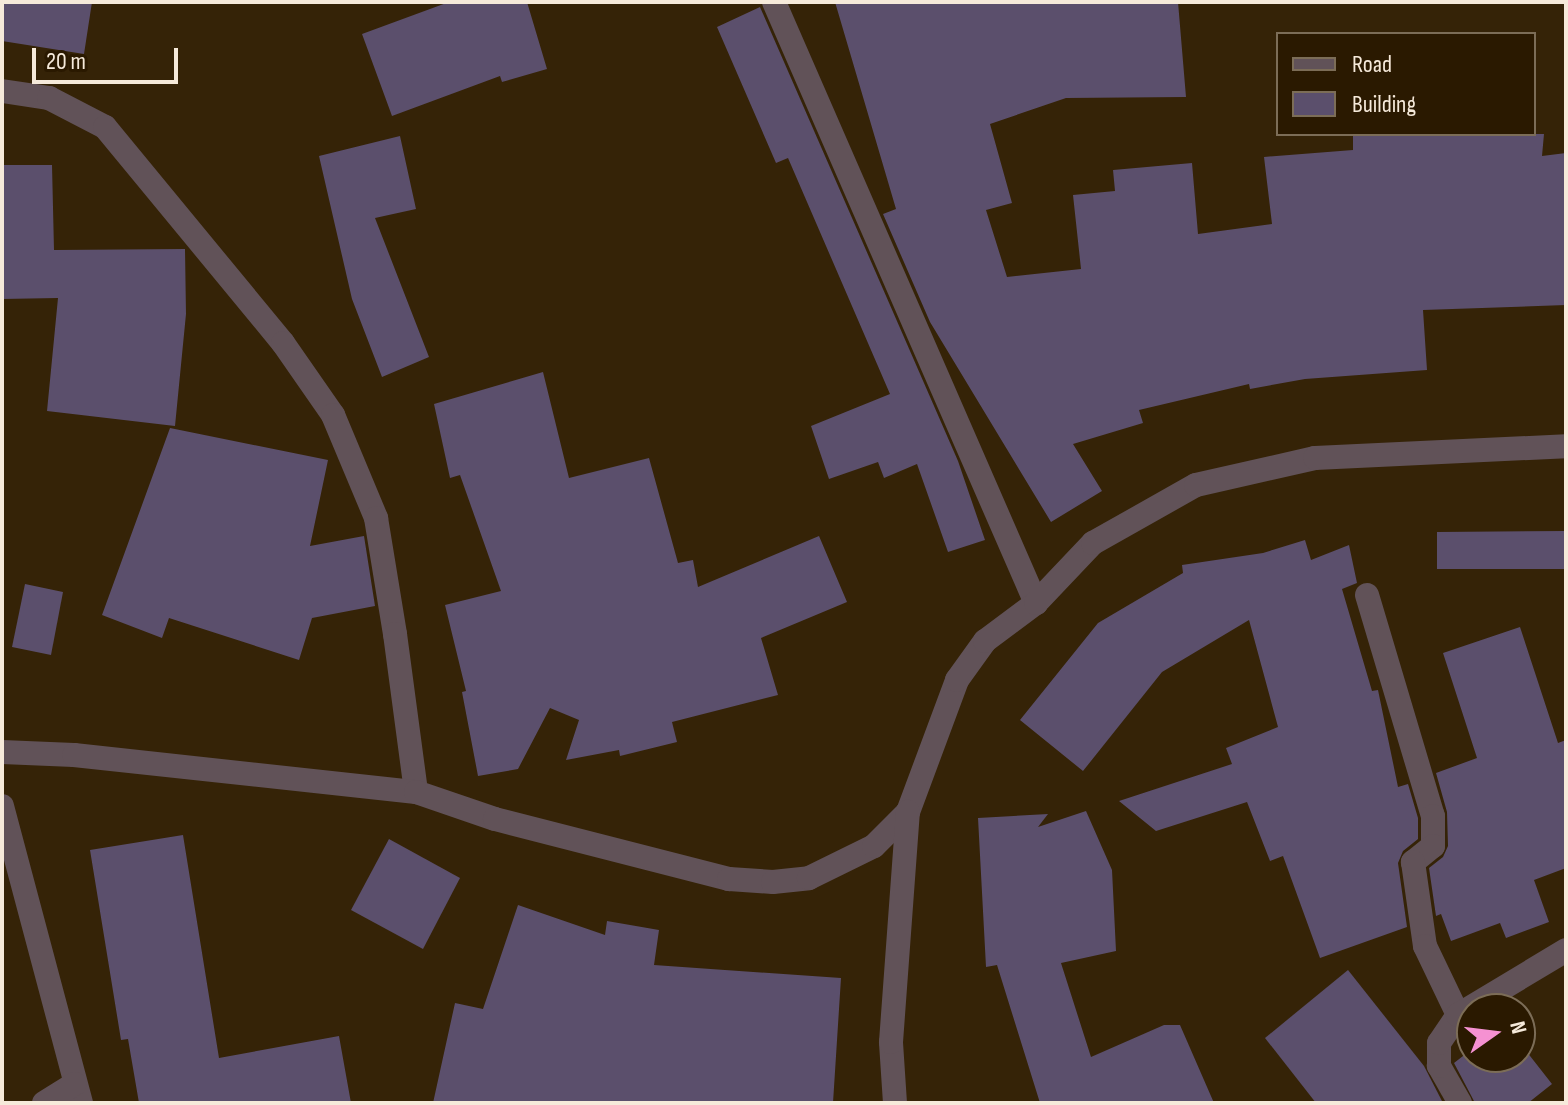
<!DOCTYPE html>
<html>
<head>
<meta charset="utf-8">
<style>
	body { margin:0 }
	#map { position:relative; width:1568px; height:1105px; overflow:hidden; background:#352307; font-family:"Sofia Sans Condensed",sans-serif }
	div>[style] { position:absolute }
	.building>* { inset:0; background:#5b4f6c }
	.street>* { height:24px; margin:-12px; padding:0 12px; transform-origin:12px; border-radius:12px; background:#615258 }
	span { translate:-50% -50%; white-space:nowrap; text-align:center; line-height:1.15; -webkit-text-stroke:6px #2a1900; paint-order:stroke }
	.frame { position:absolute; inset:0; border:4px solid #f6eada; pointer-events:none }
	.legend { position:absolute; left:1276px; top:32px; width:260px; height:104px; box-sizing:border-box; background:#2a1900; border:2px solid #7c6d57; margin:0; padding:10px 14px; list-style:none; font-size:24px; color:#f6eada }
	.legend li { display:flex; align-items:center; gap:16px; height:40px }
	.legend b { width:40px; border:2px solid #7c6d57 }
	.north { position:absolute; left:1456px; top:993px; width:80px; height:80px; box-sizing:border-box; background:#2a1900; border:2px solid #7c6d57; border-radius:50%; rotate:76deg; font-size:22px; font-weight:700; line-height:32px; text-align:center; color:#f6eada }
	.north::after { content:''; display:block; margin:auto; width:28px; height:36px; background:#f591d2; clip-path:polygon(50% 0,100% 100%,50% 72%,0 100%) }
	.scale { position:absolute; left:32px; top:48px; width:146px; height:36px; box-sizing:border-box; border:4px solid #f6eada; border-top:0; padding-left:10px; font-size:24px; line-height:28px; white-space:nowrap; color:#f6eada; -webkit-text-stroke:6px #2a1900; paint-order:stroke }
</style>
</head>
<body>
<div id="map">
	<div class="building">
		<div style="clip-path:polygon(2px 2px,92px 2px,84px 54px,2px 41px)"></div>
		<div style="clip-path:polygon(449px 2px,527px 2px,547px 69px,502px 82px,500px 76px,392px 116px,362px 34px)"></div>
		<div style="clip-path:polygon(835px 2px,1178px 2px,1186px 97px,1066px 98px,990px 124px,1012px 203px,986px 210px,1007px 277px,1081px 269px,1073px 195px,1115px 191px,1113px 170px,1192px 163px,1198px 234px,1272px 224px,1264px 157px,1353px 150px,1353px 134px,1544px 134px,1542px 156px,1566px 153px,1566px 305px,1423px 310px,1427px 370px,1305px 379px,1250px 389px,1249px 384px,1139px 410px,1143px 423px,1073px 444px,1102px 491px,1051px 522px,930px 322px,883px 214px,896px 209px)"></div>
		<div style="clip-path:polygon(760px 7px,958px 461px,985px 540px,948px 552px,917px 464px,884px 478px,878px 462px,829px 479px,811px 426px,890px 394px,788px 158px,776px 163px,717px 27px)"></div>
		<div style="clip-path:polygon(400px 136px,416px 209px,375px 218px,429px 357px,382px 377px,352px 299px,319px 156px)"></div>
		<div style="clip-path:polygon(2px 165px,52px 165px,54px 250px,185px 249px,186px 314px,175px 426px,47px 411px,58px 298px,2px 299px)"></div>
		<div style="clip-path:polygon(543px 372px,569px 478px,649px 458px,678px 563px,693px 560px,698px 587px,819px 536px,847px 602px,761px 638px,778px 695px,672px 722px,677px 742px,620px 756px,619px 750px,566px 760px,579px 720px,550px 708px,518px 769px,478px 776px,462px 692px,466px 691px,445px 605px,501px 591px,460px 475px,450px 478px,434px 404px)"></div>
		<div style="clip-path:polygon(170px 428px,328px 460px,310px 546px,364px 536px,375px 606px,312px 618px,299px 660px,169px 618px,162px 638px,102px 615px)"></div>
		<div style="clip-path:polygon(1566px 531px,1566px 569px,1437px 569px,1437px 532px)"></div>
		<div style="clip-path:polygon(1305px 540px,1311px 560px,1349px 545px,1357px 583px,1342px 589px,1372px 691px,1378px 690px,1398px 787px,1408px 784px,1418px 818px,1418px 839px,1403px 851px,1398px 863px,1407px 927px,1320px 958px,1283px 856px,1270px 861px,1247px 802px,1156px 831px,1119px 801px,1232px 764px,1226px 748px,1278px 727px,1249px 620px,1162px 672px,1083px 771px,1020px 720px,1098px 623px,1183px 573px,1182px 565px,1263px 553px)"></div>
		<div style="clip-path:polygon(25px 584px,63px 592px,51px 655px,12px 647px)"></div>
		<div style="clip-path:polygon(1520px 627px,1558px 743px,1566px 740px,1566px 868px,1534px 880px,1549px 922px,1506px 938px,1500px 923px,1451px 941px,1441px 914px,1436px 916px,1429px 868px,1443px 857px,1448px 846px,1447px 812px,1436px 773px,1477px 758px,1443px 653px)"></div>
		<div style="clip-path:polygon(1086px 811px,1112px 870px,1116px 951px,1061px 963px,1091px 1057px,1164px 1025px,1180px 1025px,1214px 1103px,1040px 1103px,997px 965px,986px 967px,978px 818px,1048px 814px,1038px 827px)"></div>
		<div style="clip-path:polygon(183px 835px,219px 1058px,339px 1036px,351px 1103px,139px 1103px,128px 1039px,121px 1040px,90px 850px)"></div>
		<div style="clip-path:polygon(389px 839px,460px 878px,423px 949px,351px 910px)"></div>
		<div style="clip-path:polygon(518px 905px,605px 935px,607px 921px,659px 930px,654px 965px,841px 978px,833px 1103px,433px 1103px,455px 1003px,483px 1009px)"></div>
		<div style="clip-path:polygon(1348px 970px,1424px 1066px,1443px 1103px,1316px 1103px,1265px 1038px)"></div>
		<div style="clip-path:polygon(1520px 1043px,1552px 1084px,1528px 1103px,1475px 1103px,1454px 1063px,1472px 1049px,1472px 1057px,1520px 1057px)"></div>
	</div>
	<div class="street">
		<div style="left:774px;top:2px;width:656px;rotate:66.45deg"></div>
		<div style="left:2px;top:91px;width:48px;rotate:8.5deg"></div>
		<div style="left:49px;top:98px;width:63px;rotate:27.4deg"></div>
		<div style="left:105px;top:127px;width:280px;rotate:50.5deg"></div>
		<div style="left:283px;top:343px;width:88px;rotate:55.2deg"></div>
		<div style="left:333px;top:415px;width:112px;rotate:67.3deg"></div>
		<div style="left:376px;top:518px;width:118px;rotate:80.7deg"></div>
		<div style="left:395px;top:634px;width:159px;rotate:82.4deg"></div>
		<div style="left:1367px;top:595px;width:231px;rotate:73.4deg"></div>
		<div style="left:1433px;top:816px;width:30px;rotate:90deg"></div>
		<div style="left:1433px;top:846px;width:26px;rotate:141deg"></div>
		<div style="left:1413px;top:862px;width:85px;rotate:81.9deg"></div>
		<div style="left:1425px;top:946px;width:76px;rotate:64.4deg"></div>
		<div style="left:2px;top:752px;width:72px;rotate:2.4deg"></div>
		<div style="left:74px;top:755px;width:344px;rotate:6.2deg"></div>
		<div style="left:416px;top:792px;width:83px;rotate:18.9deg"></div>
		<div style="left:495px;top:819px;width:242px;rotate:14.4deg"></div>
		<div style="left:729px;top:879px;width:44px;rotate:3.9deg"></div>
		<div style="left:773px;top:882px;width:36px;rotate:-6deg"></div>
		<div style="left:809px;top:878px;width:72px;rotate:-26.2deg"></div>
		<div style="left:874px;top:846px;width:48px;rotate:-45deg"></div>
		<div style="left:908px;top:812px;width:141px;rotate:-69.6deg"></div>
		<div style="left:957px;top:680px;width:48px;rotate:-54.3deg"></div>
		<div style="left:985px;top:641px;width:64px;rotate:-36.7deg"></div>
		<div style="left:1036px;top:603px;width:83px;rotate:-46.5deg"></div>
		<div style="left:1093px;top:543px;width:118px;rotate:-29.4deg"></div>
		<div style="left:1196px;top:485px;width:122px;rotate:-12.8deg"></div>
		<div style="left:1315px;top:458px;width:251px;rotate:-2.7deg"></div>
		<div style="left:2px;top:806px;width:307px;rotate:75.1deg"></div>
		<div style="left:44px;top:1103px;width:36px;rotate:-32deg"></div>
		<div style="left:895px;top:1103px;width:61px;rotate:-93.8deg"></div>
		<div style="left:891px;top:1042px;width:231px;rotate:-85.8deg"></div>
		<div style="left:1460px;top:1103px;width:43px;rotate:-119.6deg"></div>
		<div style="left:1439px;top:1066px;width:23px;rotate:-90deg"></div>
		<div style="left:1439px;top:1043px;width:34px;rotate:-56deg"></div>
		<div style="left:1458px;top:1015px;width:126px;rotate:-31deg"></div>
	</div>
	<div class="frame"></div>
	<ul class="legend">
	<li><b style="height:10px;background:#615258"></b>Road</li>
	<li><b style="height:22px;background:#5b4f6c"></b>Building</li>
	</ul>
	<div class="north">N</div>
	<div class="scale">20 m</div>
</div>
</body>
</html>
